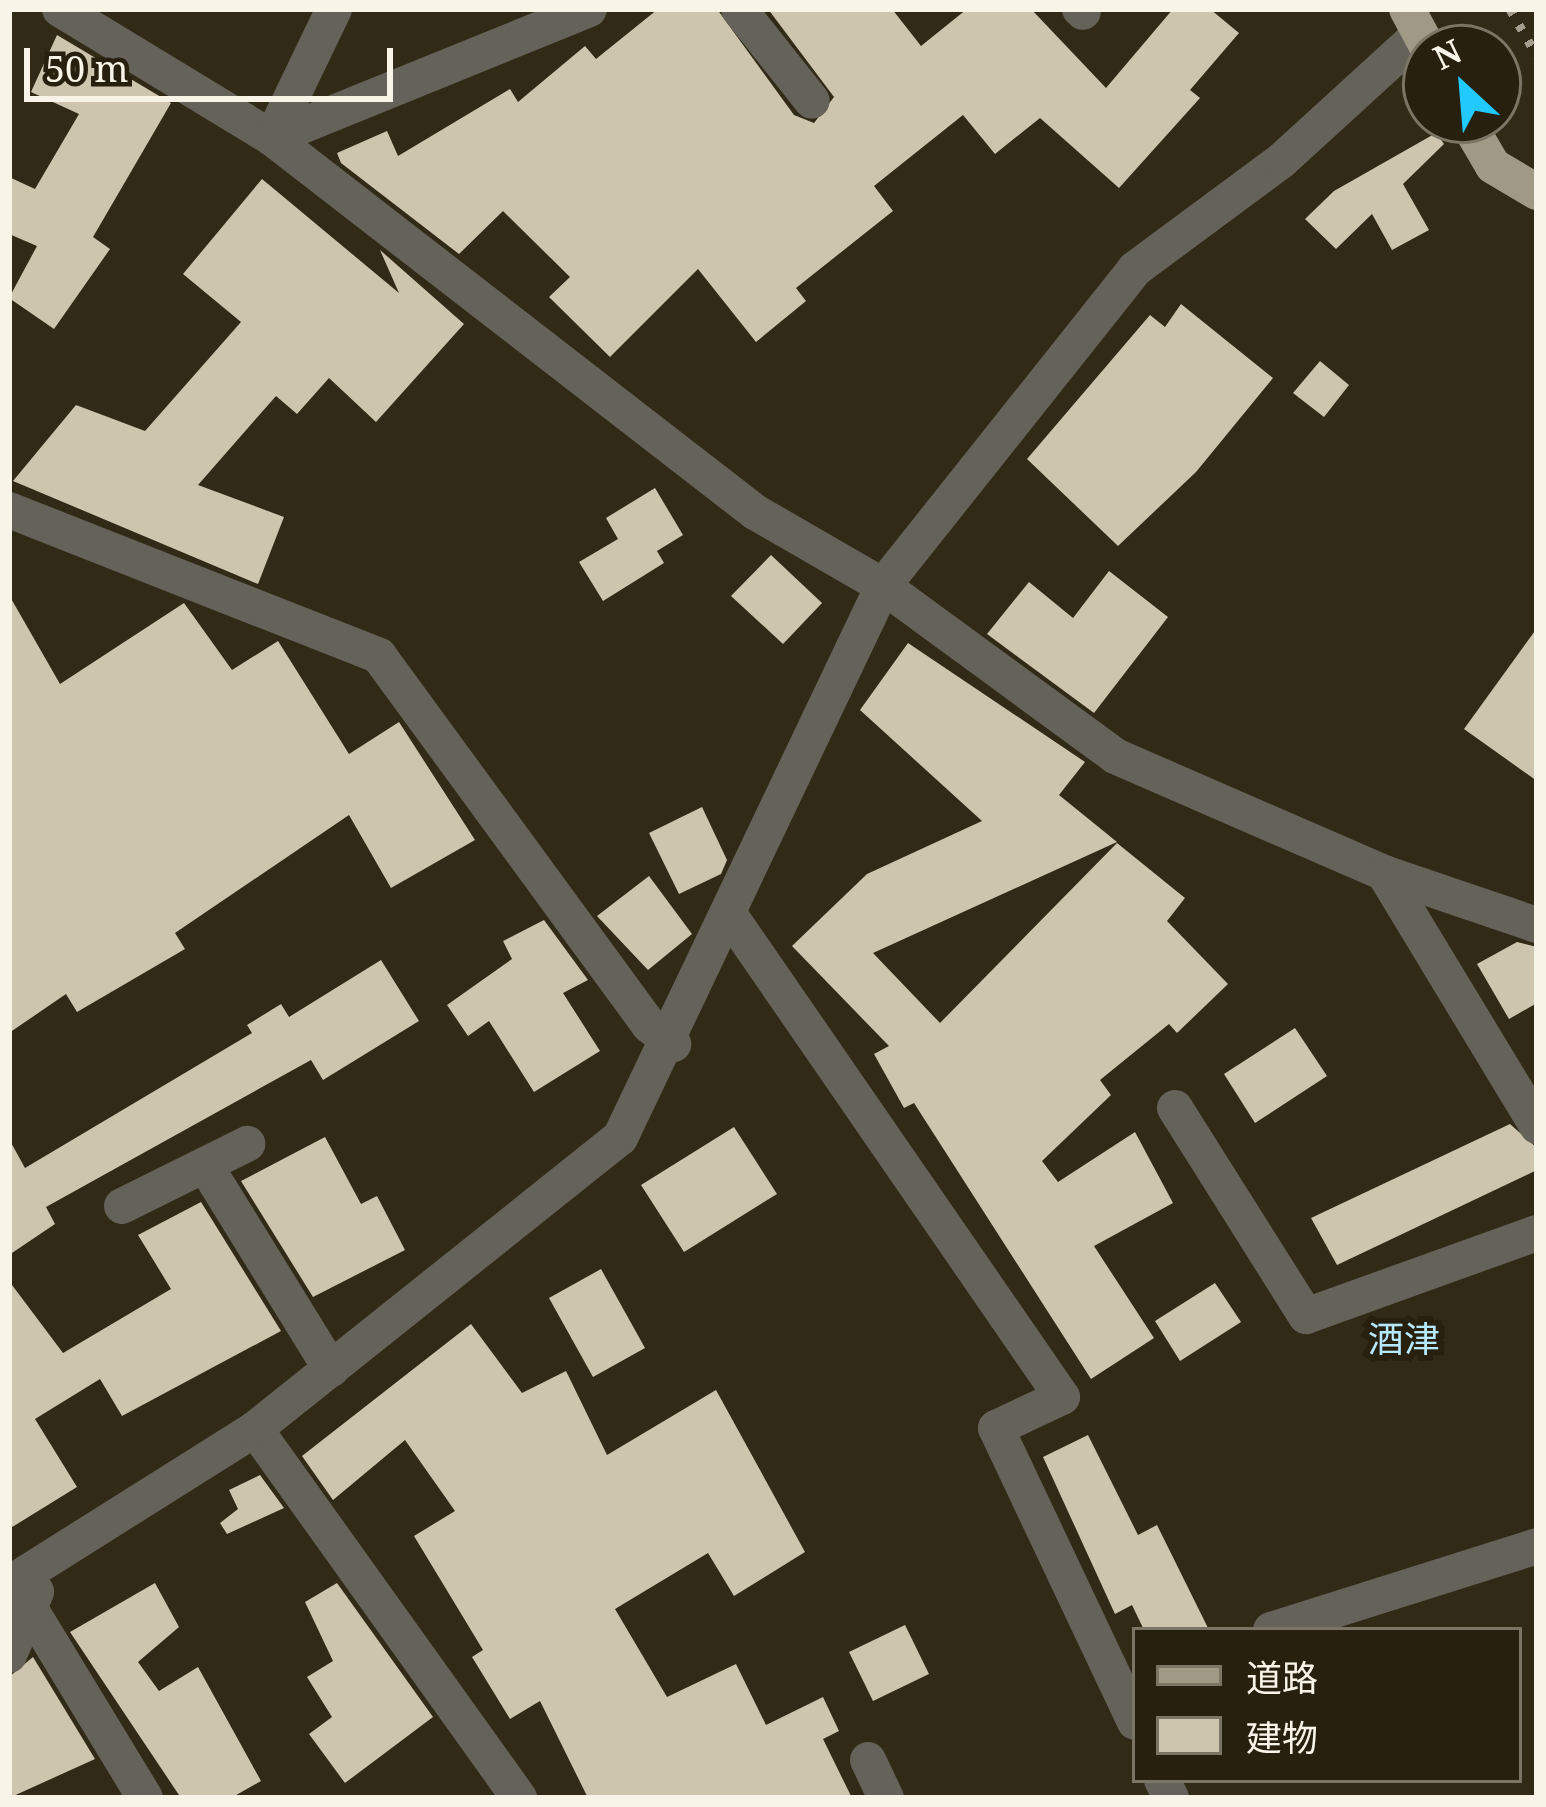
<!DOCTYPE html>
<html>
<head>
<meta charset="utf-8">
<style>
	body { margin:0 }
	#map { position:relative; width:1546px; height:1807px; overflow:hidden; background:#312a17; font-family:"Noto Serif","Noto Sans JP",serif }
	div>[style] { position:absolute }
	.building>* { inset:0; background:#cec5ae }
	.minor>* { height:36px; margin:-18px; padding:0 18px; transform-origin:18px; border-radius:18px; background:#656259 }
	.major>* { height:36px; margin:-18px; padding:0 18px; transform-origin:18px; border-radius:18px; background:#a09986 }
	.rail>* { height:9px; margin-top:-4.5px; transform-origin:0; background:repeating-linear-gradient(90deg,#a39d8e 0 6px,transparent 0 18px) }
	span { translate:-50% -50%; white-space:nowrap; text-align:center; line-height:1.15; -webkit-text-stroke:12px #27200e; paint-order:stroke }
	.neighbourhood-label { font-size:36px; color:#b6e9ff }
	.frame { position:absolute; inset:0; border:12px solid #f9f4e8; pointer-events:none }
	.legend { position:absolute; left:1132px; top:1627px; width:390px; height:156px; box-sizing:border-box; background:#27200e; border:3px solid #7b7565; margin:0; padding:15px 21px; list-style:none; font-size:36px; color:#f9f4e8 }
	.legend li { display:flex; align-items:center; gap:24px; height:60px }
	.legend b { width:60px; border:3px solid #7b7565 }
	.north { position:absolute; left:1402px; top:24px; width:120px; height:120px; box-sizing:border-box; background:#27200e; border:3px solid #7b7565; border-radius:50%; rotate:334deg; font-size:33px; font-weight:700; line-height:48px; text-align:center; color:#f9f4e8 }
	.north::after { content:''; display:block; margin:auto; width:42px; height:54px; background:#21c9fd; clip-path:polygon(50% 0,100% 100%,50% 72%,0 100%) }
	.scale { position:absolute; left:24px; top:48px; width:369px; height:54px; box-sizing:border-box; border:6px solid #f9f4e8; border-top:0; padding-left:15px; font-size:36px; line-height:42px; white-space:nowrap; color:#f9f4e8; -webkit-text-stroke:9px #27200e; paint-order:stroke }
</style>
</head>
<body>
<div id="map">
	<div class="building">
		<div style="clip-path:polygon(658px 9px,717px 9px,794px 115px,814px 123px,834px 97px,768px 9px,892px 9px,921px 46px,967px 9px,1031px 9px,1106px 88px,1173px 9px,1210px 9px,1239px 33px,1190px 90px,1200px 98px,1119px 188px,1040px 118px,995px 154px,963px 115px,874px 186px,893px 211px,796px 288px,806px 301px,756px 342px,698px 269px,610px 357px,549px 297px,570px 277px,503px 211px,459px 254px,341px 163px,337px 153px,387px 131px,398px 156px,510px 89px,518px 102px,585px 46px,596px 59px)"></div>
		<div style="clip-path:polygon(57px 35px,171px 103px,93px 237px,110px 249px,54px 329px,9px 298px,37px 246px,9px 234px,9px 177px,35px 189px,79px 114px,31px 92px)"></div>
		<div style="clip-path:polygon(1436px 133px,1444px 144px,1403px 184px,1429px 230px,1392px 250px,1372px 214px,1336px 249px,1305px 219px,1334px 191px)"></div>
		<div style="clip-path:polygon(262px 179px,399px 293px,380px 250px,464px 324px,376px 422px,329px 378px,297px 414px,276px 396px,198px 485px,284px 517px,258px 584px,13px 481px,76px 405px,145px 431px,241px 322px,183px 274px)"></div>
		<div style="clip-path:polygon(1181px 304px,1273px 378px,1196px 472px,1118px 546px,1027px 459px,1150px 315px,1165px 327px)"></div>
		<div style="clip-path:polygon(1320px 361px,1349px 385px,1324px 417px,1293px 393px)"></div>
		<div style="clip-path:polygon(655px 488px,683px 535px,657px 551px,664px 563px,603px 601px,579px 562px,618px 539px,606px 518px)"></div>
		<div style="clip-path:polygon(771px 555px,822px 603px,783px 644px,731px 596px)"></div>
		<div style="clip-path:polygon(1109px 571px,1168px 617px,1094px 713px,987px 634px,1029px 582px,1073px 618px)"></div>
		<div style="clip-path:polygon(9px 595px,60px 684px,184px 603px,232px 670px,278px 641px,349px 754px,399px 722px,475px 840px,391px 888px,349px 815px,175px 933px,185px 949px,77px 1012px,66px 994px,9px 1033px)"></div>
		<div style="clip-path:polygon(1537px 628px,1537px 781px,1464px 729px)"></div>
		<div style="clip-path:polygon(908px 643px,1085px 762px,1059px 795px,1117px 842px,873px 953px,940px 1023px,1117px 843px,1185px 898px,1167px 921px,1228px 984px,1177px 1033px,1169px 1024px,1100px 1080px,1111px 1095px,1042px 1161px,1058px 1182px,1135px 1132px,1173px 1203px,1094px 1246px,1154px 1338px,1091px 1379px,914px 1103px,904px 1108px,874px 1054px,889px 1046px,792px 946px,867px 874px,982px 821px,860px 710px)"></div>
		<div style="clip-path:polygon(702px 807px,727px 860px,721px 874px,679px 894px,649px 833px)"></div>
		<div style="clip-path:polygon(649px 876px,692px 934px,648px 970px,597px 916px)"></div>
		<div style="clip-path:polygon(544px 920px,588px 980px,563px 993px,600px 1051px,534px 1092px,489px 1021px,468px 1036px,447px 1005px,512px 959px,503px 941px)"></div>
		<div style="clip-path:polygon(1517px 942px,1537px 947px,1537px 1003px,1509px 1019px,1477px 964px)"></div>
		<div style="clip-path:polygon(381px 960px,419px 1021px,323px 1080px,311px 1060px,46px 1207px,55px 1224px,9px 1255px,9px 1139px,25px 1168px,252px 1033px,247px 1025px,281px 1004px,289px 1017px)"></div>
		<div style="clip-path:polygon(1295px 1028px,1327px 1076px,1255px 1123px,1224px 1074px)"></div>
		<div style="clip-path:polygon(1510px 1124px,1537px 1148px,1537px 1170px,1337px 1265px,1311px 1218px)"></div>
		<div style="clip-path:polygon(734px 1127px,777px 1194px,684px 1252px,641px 1185px)"></div>
		<div style="clip-path:polygon(325px 1137px,361px 1204px,377px 1196px,405px 1250px,313px 1297px,241px 1181px)"></div>
		<div style="clip-path:polygon(201px 1202px,281px 1331px,122px 1416px,100px 1379px,35px 1419px,77px 1487px,9px 1529px,9px 1281px,63px 1353px,171px 1289px,138px 1235px)"></div>
		<div style="clip-path:polygon(601px 1269px,645px 1348px,593px 1377px,549px 1298px)"></div>
		<div style="clip-path:polygon(1215px 1283px,1241px 1322px,1180px 1361px,1155px 1321px)"></div>
		<div style="clip-path:polygon(471px 1324px,522px 1393px,566px 1371px,607px 1455px,716px 1390px,805px 1552px,734px 1596px,708px 1553px,615px 1609px,667px 1697px,736px 1664px,766px 1725px,823px 1697px,839px 1731px,823px 1739px,852px 1798px,588px 1798px,540px 1701px,510px 1719px,472px 1657px,483px 1650px,414px 1536px,455px 1511px,405px 1440px,333px 1500px,302px 1456px)"></div>
		<div style="clip-path:polygon(1088px 1435px,1138px 1535px,1157px 1525px,1209px 1630px,1144px 1630px,1132px 1605px,1115px 1614px,1043px 1457px)"></div>
		<div style="clip-path:polygon(260px 1475px,284px 1508px,227px 1534px,220px 1523px,238px 1509px,229px 1490px)"></div>
		<div style="clip-path:polygon(155px 1583px,179px 1627px,138px 1662px,159px 1691px,198px 1667px,261px 1781px,231px 1798px,181px 1798px,70px 1632px)"></div>
		<div style="clip-path:polygon(337px 1583px,433px 1717px,345px 1783px,309px 1734px,332px 1717px,307px 1677px,333px 1661px,305px 1602px)"></div>
		<div style="clip-path:polygon(905px 1625px,929px 1674px,873px 1701px,849px 1652px)"></div>
		<div style="clip-path:polygon(33px 1657px,95px 1759px,9px 1798px,9px 1677px)"></div>
	</div>
	<div class="minor">
		<div style="left:60px;top:9px;width:248px;rotate:31.3deg"></div>
		<div style="left:272px;top:138px;width:611px;rotate:37.75deg"></div>
		<div style="left:755px;top:512px;width:148px;rotate:30deg"></div>
		<div style="left:883px;top:586px;width:288px;rotate:36.2deg"></div>
		<div style="left:1115px;top:756px;width:293px;rotate:23.5deg"></div>
		<div style="left:1384px;top:873px;width:162px;rotate:18.8deg"></div>
		<div style="left:739px;top:9px;width:117px;rotate:51.6deg"></div>
		<div style="left:1080px;top:9px;width:4px;rotate:45deg"></div>
		<div style="left:272px;top:138px;width:342px;rotate:-22.1deg"></div>
		<div style="left:272px;top:138px;width:143px;rotate:-64.3deg"></div>
		<div style="left:9px;top:510px;width:398px;rotate:21.5deg"></div>
		<div style="left:379px;top:656px;width:457px;rotate:53.8deg"></div>
		<div style="left:649px;top:1025px;width:31px;rotate:38deg"></div>
		<div style="left:1384px;top:873px;width:296px;rotate:58.8deg"></div>
		<div style="left:731px;top:917px;width:583px;rotate:55.41deg"></div>
		<div style="left:1062px;top:1397px;width:73px;rotate:154.8deg"></div>
		<div style="left:996px;top:1428px;width:325px;rotate:64.7deg"></div>
		<div style="left:1175px;top:1108px;width:246px;rotate:57.8deg"></div>
		<div style="left:1306px;top:1316px;width:245px;rotate:-19.8deg"></div>
		<div style="left:205px;top:1165px;width:240px;rotate:58.3deg"></div>
		<div style="left:122px;top:1206px;width:140px;rotate:-26.4deg"></div>
		<div style="left:255px;top:1429px;width:454px;rotate:54.4deg"></div>
		<div style="left:9px;top:1584px;width:291px;rotate:-32.2deg"></div>
		<div style="left:255px;top:1429px;width:467px;rotate:-38.6deg"></div>
		<div style="left:620px;top:1138px;width:611px;rotate:-64.52deg"></div>
		<div style="left:883px;top:586px;width:405px;rotate:-51.5deg"></div>
		<div style="left:1135px;top:269px;width:182px;rotate:-36.5deg"></div>
		<div style="left:1281px;top:161px;width:188px;rotate:-42.4deg"></div>
		<div style="left:29px;top:1607px;width:223px;rotate:58.7deg"></div>
		<div style="left:1271px;top:1630px;width:279px;rotate:-17.5deg"></div>
		<div style="left:9px;top:1655px;width:69px;rotate:-66.8deg"></div>
		<div style="left:868px;top:1760px;width:42px;rotate:64.7deg"></div>
		<div style="left:1162px;top:1780px;width:20px;rotate:63deg"></div>
	</div>
	<div class="major">
		<div style="left:1407px;top:9px;width:44px;rotate:61.7deg"></div>
		<div style="left:1466px;top:120px;width:53px;rotate:59.6deg"></div>
		<div style="left:1493px;top:166px;width:51px;rotate:30.6deg"></div>
	</div>
	<div class="rail">
		<div style="left:1510px;top:9px;width:54px;rotate:60.1deg"></div>
	</div>
	<div class="neighbourhood-label">
		<span style="left:1404px;top:1339px">酒津</span>
	</div>
	<div class="frame"></div>
	<ul class="legend">
	<li><b style="height:15px;background:#a09986"></b>道路</li>
	<li><b style="height:33px;background:#cec5ae"></b>建物</li>
	</ul>
	<div class="north">N</div>
	<div class="scale">50 m</div>
</div>
</body>
</html>
